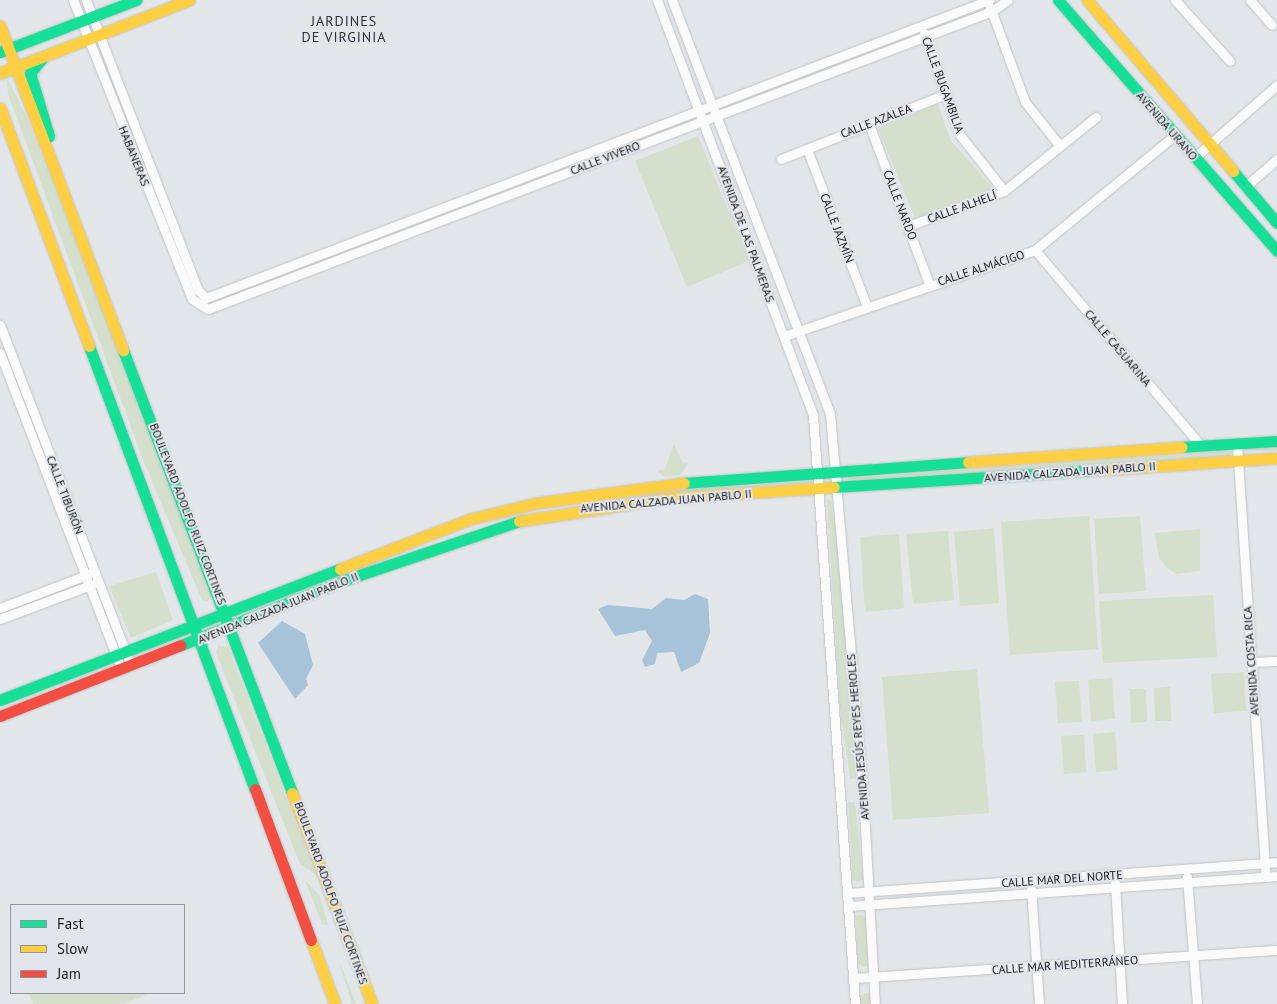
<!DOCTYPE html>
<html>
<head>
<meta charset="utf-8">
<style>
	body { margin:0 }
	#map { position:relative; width:1277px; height:1004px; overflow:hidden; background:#e4e7ea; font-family:"PT Sans",sans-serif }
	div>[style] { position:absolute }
	.green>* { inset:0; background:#d4dfcc }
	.round { border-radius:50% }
	.water>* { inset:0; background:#a6c3d9 }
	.roads { filter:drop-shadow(0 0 1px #c1c3c5) drop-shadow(0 0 1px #c1c3c5) }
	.street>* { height:9px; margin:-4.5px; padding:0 4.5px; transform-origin:4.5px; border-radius:4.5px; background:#fbfbfc }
	.fast>* { height:11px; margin:-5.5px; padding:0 5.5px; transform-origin:5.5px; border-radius:5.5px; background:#16e098 }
	.slow>* { height:11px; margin:-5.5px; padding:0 5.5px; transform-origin:5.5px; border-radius:5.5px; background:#ffcf43 }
	.jam>* { height:11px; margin:-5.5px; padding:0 5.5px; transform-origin:5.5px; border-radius:5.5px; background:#f24e42 }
	span { translate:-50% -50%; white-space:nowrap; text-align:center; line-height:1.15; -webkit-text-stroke:4px #e2e6ec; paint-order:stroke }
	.street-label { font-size:12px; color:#1a1b1d }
	.neighbourhood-label { font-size:14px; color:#2e3035; letter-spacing:1px }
	.legend { position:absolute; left:10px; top:904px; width:175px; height:90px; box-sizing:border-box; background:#e2e6ec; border:1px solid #929599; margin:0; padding:6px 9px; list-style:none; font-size:15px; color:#1a1b1d }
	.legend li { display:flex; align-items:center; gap:10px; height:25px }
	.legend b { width:25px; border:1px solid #929599 }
</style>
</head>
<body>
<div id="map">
	<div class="green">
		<div style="clip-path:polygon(7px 78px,27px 117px,213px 597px,207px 601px,202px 600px,143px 460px,8px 94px)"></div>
		<div style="clip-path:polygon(938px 104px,951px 141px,994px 189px,915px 218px,878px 129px)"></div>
		<div style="clip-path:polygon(698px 136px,749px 261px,687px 287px,635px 161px)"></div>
		<div style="clip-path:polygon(674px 444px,683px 463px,689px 462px,680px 475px,664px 476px,657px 471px,665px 469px)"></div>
		<div style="clip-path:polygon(1277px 446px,1276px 451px,1243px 450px,1245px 448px)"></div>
		<div style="clip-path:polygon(1232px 451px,1230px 456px,847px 481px,846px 478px)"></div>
		<div style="clip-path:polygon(812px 481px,813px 483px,676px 492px,678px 490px)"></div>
		<div style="clip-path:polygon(827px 499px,831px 501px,837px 535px,856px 778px,850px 779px,840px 706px)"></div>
		<div style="clip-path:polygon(1089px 516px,1098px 649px,1010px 655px,1001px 522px)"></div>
		<div style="clip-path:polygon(1140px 516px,1146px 591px,1099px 594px,1094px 519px)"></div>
		<div style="clip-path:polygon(994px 528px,999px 603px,960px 606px,954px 532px)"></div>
		<div style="clip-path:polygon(1200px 529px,1200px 571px,1176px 574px,1167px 568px,1159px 558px,1155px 533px)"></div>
		<div style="clip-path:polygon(948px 531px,954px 600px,913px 604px,906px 534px)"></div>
		<div style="clip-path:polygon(899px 534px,904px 608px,865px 612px,860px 537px)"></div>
		<div style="clip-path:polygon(156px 572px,173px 620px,131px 638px,109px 586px)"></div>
		<div style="clip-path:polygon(1213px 595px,1217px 657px,1103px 663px,1099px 601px)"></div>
		<div style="clip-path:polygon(218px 645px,228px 647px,316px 875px,300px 864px,216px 653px)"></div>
		<div style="clip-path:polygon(977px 669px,989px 813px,893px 820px,882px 677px)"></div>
		<div style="clip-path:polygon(1244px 672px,1246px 711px,1214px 713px,1211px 674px)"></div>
		<div style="clip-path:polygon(1112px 678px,1115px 719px,1091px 721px,1088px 680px)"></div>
		<div style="clip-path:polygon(1079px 681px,1082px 722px,1058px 723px,1055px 682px)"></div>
		<div style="clip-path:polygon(1170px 687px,1171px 721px,1155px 721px,1154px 688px)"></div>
		<div style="clip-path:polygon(1130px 689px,1146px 689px,1147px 722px,1131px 723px)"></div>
		<div style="clip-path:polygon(1115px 732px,1118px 770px,1096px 772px,1093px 734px)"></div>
		<div style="clip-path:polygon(1084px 735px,1086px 772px,1064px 774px,1061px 736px)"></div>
		<div style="clip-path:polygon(848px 802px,855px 802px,863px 880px,858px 882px,853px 880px)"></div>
		<div style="clip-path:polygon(305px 880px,320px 896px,328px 925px,322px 924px)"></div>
		<div style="clip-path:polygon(861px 915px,866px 918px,868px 965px,864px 967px,858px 964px,856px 916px)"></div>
		<div style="clip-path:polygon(338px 960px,344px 973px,356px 1004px,352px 1004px)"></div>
		<div style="clip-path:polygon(29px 993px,145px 993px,146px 995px,123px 1004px,33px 1004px)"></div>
		<div class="round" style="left:860px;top:993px;width:12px;height:12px"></div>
	</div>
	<div class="water">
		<div style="clip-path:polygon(695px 594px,708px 599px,710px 633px,699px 663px,681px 672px,674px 652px,657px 653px,655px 664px,645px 667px,642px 660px,652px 641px,645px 630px,615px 636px,598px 609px,608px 605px,652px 609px,666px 598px,684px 600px)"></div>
		<div style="clip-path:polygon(282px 621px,305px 634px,313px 665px,306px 679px,308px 685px,295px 699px,258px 643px)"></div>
	</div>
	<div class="roads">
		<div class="street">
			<div style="left:73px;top:0;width:322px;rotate:68.3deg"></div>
			<div style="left:192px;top:299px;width:19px;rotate:32deg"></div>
			<div style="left:208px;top:309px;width:839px;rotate:-20.81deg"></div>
			<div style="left:992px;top:11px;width:19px;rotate:-35deg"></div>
			<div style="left:86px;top:0;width:311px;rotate:68.9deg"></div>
			<div style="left:198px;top:290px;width:11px;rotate:45deg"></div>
			<div style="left:206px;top:298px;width:838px;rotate:-20.84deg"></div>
			<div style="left:657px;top:0;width:443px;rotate:69.4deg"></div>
			<div style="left:813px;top:415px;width:590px;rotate:85.92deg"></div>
			<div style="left:672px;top:0;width:443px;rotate:69.1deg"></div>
			<div style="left:830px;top:414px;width:379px;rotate:85deg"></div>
			<div style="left:863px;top:792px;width:212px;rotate:86.8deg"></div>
			<div style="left:1175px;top:0;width:82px;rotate:48deg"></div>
			<div style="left:1250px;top:0;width:33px;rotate:49deg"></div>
			<div style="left:990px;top:7px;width:101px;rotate:69.8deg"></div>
			<div style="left:1025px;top:102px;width:56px;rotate:51.5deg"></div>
			<div style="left:924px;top:33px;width:108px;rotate:70.6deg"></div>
			<div style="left:960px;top:135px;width:71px;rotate:51.8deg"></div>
			<div style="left:869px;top:124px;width:173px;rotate:69.4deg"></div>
			<div style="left:807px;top:149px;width:169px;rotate:69.2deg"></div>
			<div style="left:1194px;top:158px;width:111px;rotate:-41.3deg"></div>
			<div style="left:781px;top:159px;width:177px;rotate:-21.5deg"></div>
			<div style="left:1245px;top:187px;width:43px;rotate:-41.2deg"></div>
			<div style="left:908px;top:226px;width:102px;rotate:-20deg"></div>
			<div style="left:1004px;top:191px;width:118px;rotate:-38.8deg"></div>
			<div style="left:1035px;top:250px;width:257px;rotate:49.7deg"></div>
			<div style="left:0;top:325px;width:365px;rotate:69deg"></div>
			<div style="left:784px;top:336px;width:265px;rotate:-18.9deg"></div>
			<div style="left:1035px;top:250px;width:181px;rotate:-39.4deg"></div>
			<div style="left:0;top:353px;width:330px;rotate:69deg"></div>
			<div style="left:1237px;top:445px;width:433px;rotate:86.2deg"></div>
			<div style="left:0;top:608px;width:95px;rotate:-20.9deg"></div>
			<div style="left:0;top:619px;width:99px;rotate:-20.6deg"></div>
			<div style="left:1251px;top:662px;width:26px;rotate:-2deg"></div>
			<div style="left:1187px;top:877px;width:127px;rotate:85.5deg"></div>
			<div style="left:1115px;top:883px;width:121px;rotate:86.7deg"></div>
			<div style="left:1031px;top:889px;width:115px;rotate:86deg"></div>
			<div style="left:847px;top:893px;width:431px;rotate:-4.1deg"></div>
			<div style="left:848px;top:906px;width:430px;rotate:-4deg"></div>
			<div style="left:854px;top:978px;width:424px;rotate:-3.8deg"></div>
		</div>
		<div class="fast">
			<div style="left:1058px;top:0;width:333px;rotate:48.9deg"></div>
			<div style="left:0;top:52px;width:146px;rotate:-20.9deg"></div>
			<div style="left:44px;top:56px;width:22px;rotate:129deg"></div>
			<div style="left:30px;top:73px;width:66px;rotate:73.2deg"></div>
			<div style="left:1233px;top:171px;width:68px;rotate:49.8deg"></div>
			<div style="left:89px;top:346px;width:473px;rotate:69.5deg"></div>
			<div style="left:123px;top:350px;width:474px;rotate:69.1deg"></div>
			<div style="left:1181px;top:447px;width:96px;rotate:-3.6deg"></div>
			<div style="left:684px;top:483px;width:285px;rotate:-4.2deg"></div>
			<div style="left:834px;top:487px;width:267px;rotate:-3.7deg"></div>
			<div style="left:181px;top:645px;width:176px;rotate:-21.6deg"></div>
			<div style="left:345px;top:580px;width:184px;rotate:-18.7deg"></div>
			<div style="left:0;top:700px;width:364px;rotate:-21.1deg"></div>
		</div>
		<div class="slow">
			<div style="left:1087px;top:0;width:225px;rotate:49.5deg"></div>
			<div style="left:0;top:26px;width:347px;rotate:69.2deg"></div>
			<div style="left:0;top:73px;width:203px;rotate:-21.1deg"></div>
			<div style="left:0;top:108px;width:254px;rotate:69.5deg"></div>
			<div style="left:968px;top:462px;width:214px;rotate:-4deg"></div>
			<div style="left:1100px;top:470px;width:177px;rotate:-3.9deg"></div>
			<div style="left:519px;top:521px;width:153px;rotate:-8.7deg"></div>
			<div style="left:670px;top:498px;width:164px;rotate:-3.8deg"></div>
			<div style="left:340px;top:569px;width:139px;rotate:-21deg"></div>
			<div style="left:470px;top:519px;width:68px;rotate:-13.6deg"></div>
			<div style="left:536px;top:503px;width:149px;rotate:-7.7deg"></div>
			<div style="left:292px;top:793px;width:226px;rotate:69.2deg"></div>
			<div style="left:311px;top:940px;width:68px;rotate:69.4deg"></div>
		</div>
		<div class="jam">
			<div style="left:0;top:716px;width:194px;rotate:-21.4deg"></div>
			<div style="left:255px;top:789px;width:161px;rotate:69.7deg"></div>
		</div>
	</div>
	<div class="street-label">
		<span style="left:943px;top:85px;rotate:70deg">CALLE BUGAMBILIA</span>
		<span style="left:876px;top:121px;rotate:-21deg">CALLE AZALEA</span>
		<span style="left:1167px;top:126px;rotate:49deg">AVENIDA URANO</span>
		<span style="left:134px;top:156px;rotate:68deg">HABANERAS</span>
		<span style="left:605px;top:158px;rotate:-21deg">CALLE VIVERO</span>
		<span style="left:900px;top:205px;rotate:69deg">CALLE NARDO</span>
		<span style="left:962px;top:207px;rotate:-20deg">CALLE ALHELÍ</span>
		<span style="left:837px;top:228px;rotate:69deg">CALLE JAZMÍN</span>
		<span style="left:746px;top:234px;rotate:70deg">AVENIDA DE LAS PALMERAS</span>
		<span style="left:981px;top:268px;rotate:-18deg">CALLE ALMÁCIGO</span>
		<span style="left:1118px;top:348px;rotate:50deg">CALLE CASUARINA</span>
		<span style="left:1070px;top:472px;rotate:-4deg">AVENIDA CALZADA JUAN PABLO II</span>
		<span style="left:65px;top:495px;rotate:69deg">CALLE TIBURÓN</span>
		<span style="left:666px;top:501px;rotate:-5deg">AVENIDA CALZADA JUAN PABLO II</span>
		<span style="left:188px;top:514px;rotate:69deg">BOULEVARD ADOLFO RUIZ CORTINES</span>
		<span style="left:278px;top:608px;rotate:-22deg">AVENIDA CALZADA JUAN PABLO II</span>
		<span style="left:1251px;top:661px;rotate:-94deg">AVENIDA COSTA RICA</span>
		<span style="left:858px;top:737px;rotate:-95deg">AVENIDA JESÚS REYES HEROLES</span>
		<span style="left:1062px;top:879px;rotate:-4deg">CALLE MAR DEL NORTE</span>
		<span style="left:331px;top:893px;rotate:70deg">BOULEVARD ADOLFO RUIZ CORTINES</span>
		<span style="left:1065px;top:965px;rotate:-4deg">CALLE MAR MEDITERRÁNEO</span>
	</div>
	<div class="neighbourhood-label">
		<span style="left:344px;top:29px">JARDINES<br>DE VIRGINIA</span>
	</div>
	<ul class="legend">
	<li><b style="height:6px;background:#16e098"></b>Fast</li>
	<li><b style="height:6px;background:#ffcf43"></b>Slow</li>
	<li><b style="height:6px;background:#f24e42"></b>Jam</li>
	</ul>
</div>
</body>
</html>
